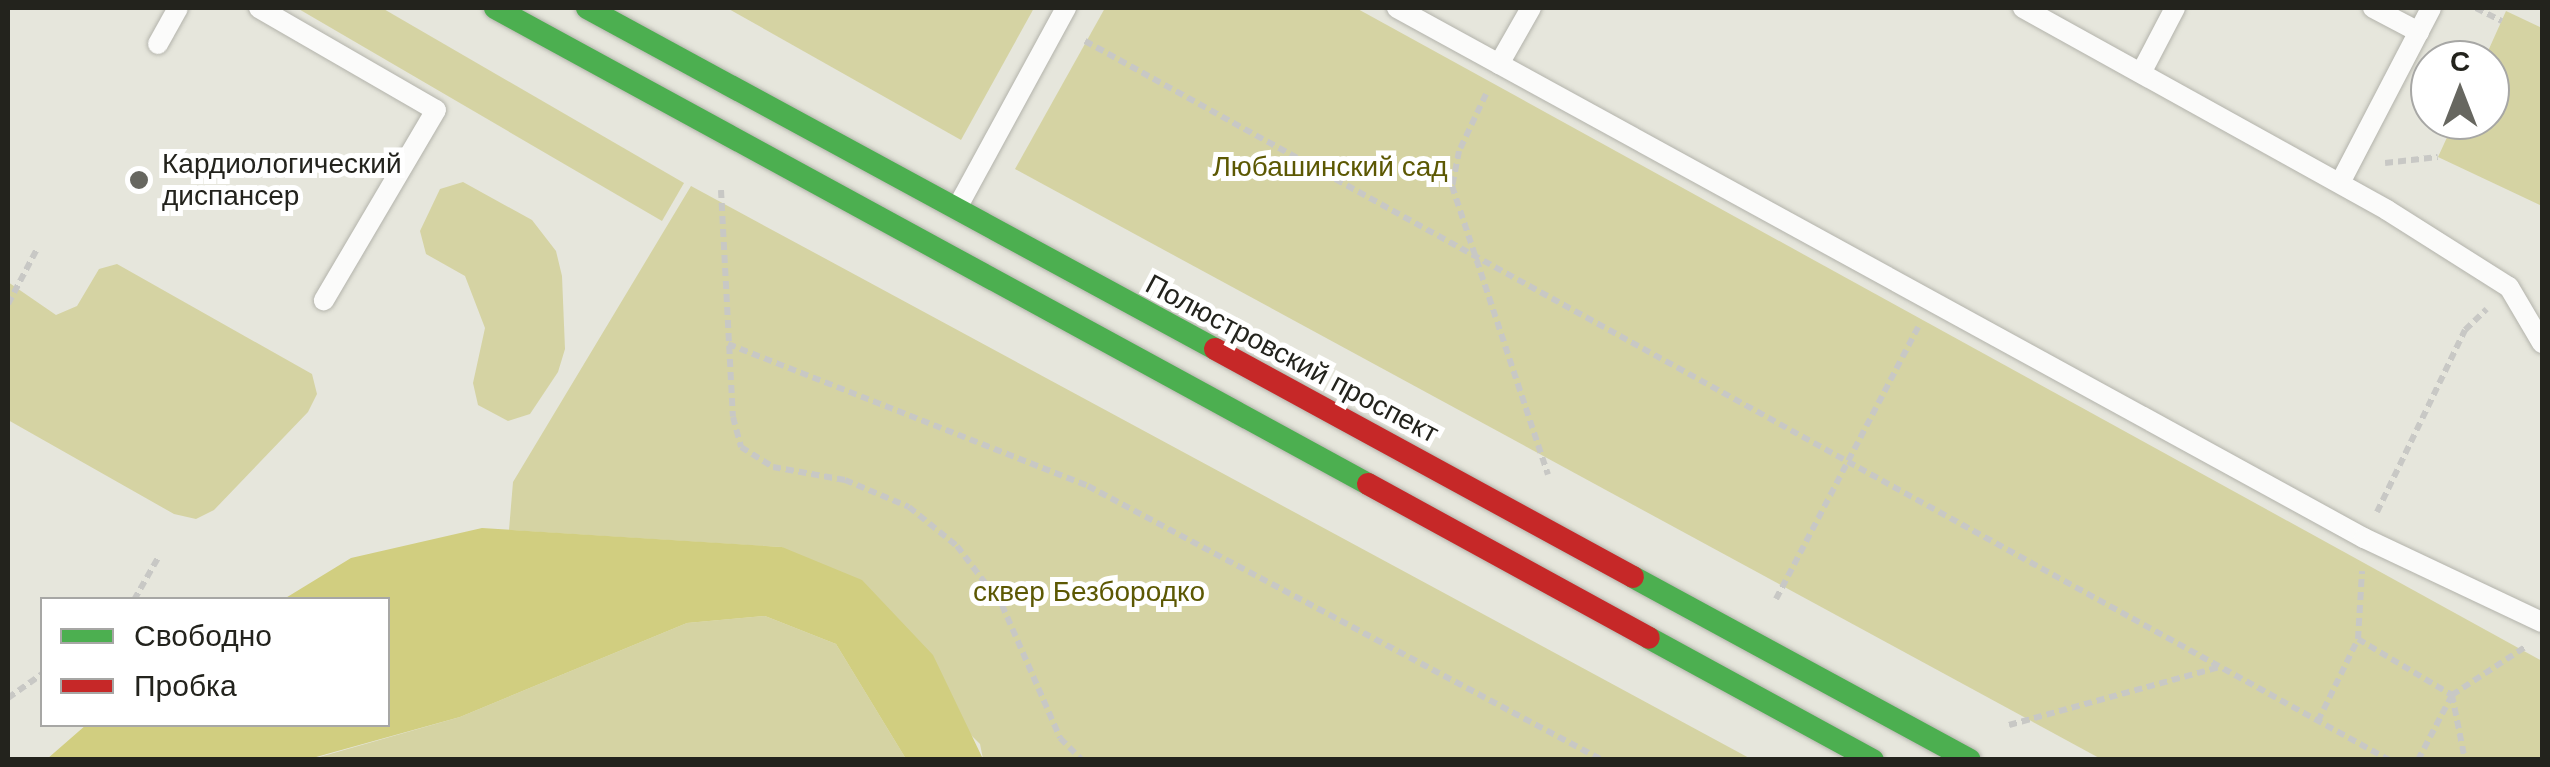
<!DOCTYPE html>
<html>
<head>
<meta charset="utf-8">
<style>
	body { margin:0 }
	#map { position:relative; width:2550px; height:767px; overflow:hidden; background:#e6e6dc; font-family:Arial,sans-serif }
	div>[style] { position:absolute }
	.green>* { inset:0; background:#d5d3a3 }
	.water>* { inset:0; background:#d1ce80 }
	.path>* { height:6px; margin-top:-3px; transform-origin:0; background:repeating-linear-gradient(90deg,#c8c8c5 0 8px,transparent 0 13px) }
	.roads { filter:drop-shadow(0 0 2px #b3b3ab) drop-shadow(0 0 2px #b3b3ab) }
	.lane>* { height:20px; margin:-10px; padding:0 10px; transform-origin:10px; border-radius:10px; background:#fbfbfa }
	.fast>* { height:22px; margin:-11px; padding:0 11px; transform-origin:11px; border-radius:11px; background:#4caf50 }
	.jam>* { height:22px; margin:-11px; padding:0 11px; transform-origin:11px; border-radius:11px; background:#c62828 }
	.dots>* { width:28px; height:28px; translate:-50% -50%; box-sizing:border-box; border:5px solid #fff; border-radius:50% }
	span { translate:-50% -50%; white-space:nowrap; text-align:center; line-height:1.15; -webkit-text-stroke:10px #fff; paint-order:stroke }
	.poi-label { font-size:28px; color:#23231d }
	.left { translate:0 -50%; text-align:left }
	.park-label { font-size:28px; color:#5c5803 }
	.street-label { font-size:28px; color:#23231d }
	.frame { position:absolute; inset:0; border:10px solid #23231d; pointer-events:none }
	.legend { position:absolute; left:40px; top:597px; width:350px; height:130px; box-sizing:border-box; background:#fff; border:2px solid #a7a7a5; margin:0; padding:12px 18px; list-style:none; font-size:30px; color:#23231d }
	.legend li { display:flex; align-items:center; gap:20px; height:50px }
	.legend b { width:50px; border:2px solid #a7a7a5 }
	.north { position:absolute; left:2410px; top:40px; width:100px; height:100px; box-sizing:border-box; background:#fff; border:2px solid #a7a7a5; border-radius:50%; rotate:0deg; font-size:28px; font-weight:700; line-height:40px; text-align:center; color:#23231d }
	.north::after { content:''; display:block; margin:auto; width:35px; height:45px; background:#676760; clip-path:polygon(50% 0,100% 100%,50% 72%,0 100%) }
</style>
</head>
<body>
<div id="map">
	<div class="green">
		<div style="clip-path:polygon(297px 8px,382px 8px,684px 183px,662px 221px)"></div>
		<div style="clip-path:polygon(727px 8px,1034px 8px,961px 140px)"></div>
		<div style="clip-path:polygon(1105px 8px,1356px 8px,2542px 661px,2542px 759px,2101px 759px,1015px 169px)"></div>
		<div style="clip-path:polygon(2506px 11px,2542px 28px,2542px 206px,2438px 157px,2455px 120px,2490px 120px,2490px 60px,2484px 60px)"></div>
		<div style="clip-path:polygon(463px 182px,532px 220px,556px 251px,562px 276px,565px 349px,558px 372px,530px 414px,508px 421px,478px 405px,473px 383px,485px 328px,465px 276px,426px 254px,420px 231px,440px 189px)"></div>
		<div style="clip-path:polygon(691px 186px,1751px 759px,983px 759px,980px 744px,782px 547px,509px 530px,513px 482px)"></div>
		<div style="clip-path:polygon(117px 264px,312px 374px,317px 394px,308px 412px,214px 510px,196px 519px,174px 514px,8px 420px,8px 282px,56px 315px,77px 306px,99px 269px)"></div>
		<div style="clip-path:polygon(765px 616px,836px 644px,906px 759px,309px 760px,460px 717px,687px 623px)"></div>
	</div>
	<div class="water">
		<div style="clip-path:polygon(482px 528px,782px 547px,862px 580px,933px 655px,983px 759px,906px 759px,836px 644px,765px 616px,687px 623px,460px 717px,309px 759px,47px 759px,86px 725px,388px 724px,388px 600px,284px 599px,351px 558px)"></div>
	</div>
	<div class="path">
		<div style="left:2476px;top:8px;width:29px;rotate:27deg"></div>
		<div style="left:1085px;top:41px;width:1489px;rotate:28.87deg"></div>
		<div style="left:1486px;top:94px;width:63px;rotate:115.3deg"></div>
		<div style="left:1459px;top:151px;width:36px;rotate:101deg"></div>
		<div style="left:1452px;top:186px;width:304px;rotate:71.6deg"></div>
		<div style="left:2385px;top:163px;width:53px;rotate:-6.5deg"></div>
		<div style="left:721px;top:190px;width:227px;rotate:87deg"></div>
		<div style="left:733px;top:417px;width:31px;rotate:75deg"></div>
		<div style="left:741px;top:447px;width:38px;rotate:32deg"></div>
		<div style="left:773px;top:467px;width:73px;rotate:10.2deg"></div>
		<div style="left:845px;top:480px;width:69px;rotate:22.9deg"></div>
		<div style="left:909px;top:507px;width:62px;rotate:39.1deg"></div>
		<div style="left:957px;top:546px;width:74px;rotate:52.7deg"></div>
		<div style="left:1002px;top:605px;width:145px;rotate:66.4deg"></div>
		<div style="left:1060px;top:738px;width:31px;rotate:45deg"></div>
		<div style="left:8px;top:304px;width:64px;rotate:-62.2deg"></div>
		<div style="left:728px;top:344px;width:387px;rotate:21.5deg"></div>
		<div style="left:1088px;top:486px;width:582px;rotate:28.06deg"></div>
		<div style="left:2377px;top:512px;width:202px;rotate:-64.2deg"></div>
		<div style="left:2465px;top:330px;width:30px;rotate:-44deg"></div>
		<div style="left:1776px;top:599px;width:307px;rotate:-62.4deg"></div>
		<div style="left:134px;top:600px;width:48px;rotate:-60.3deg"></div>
		<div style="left:2358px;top:639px;width:109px;rotate:30.8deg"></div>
		<div style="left:2452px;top:695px;width:66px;rotate:78.7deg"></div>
		<div style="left:8px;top:698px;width:42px;rotate:-35.2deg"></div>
		<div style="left:2318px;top:721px;width:91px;rotate:-64deg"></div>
		<div style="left:2358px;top:639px;width:68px;rotate:-86.6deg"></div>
		<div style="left:2009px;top:725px;width:218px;rotate:-15.4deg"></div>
		<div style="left:2418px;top:760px;width:73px;rotate:-62.4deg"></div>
		<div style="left:2452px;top:695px;width:87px;rotate:-33.3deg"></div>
	</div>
	<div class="roads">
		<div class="lane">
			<div style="left:259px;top:8px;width:204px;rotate:30deg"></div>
			<div style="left:436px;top:110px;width:221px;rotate:120.5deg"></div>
			<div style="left:1397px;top:8px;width:1103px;rotate:28.73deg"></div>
			<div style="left:2364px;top:538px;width:197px;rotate:25.3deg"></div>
			<div style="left:2023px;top:8px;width:416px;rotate:29deg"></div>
			<div style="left:2387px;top:210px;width:144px;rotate:32.3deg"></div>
			<div style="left:2509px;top:287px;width:65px;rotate:59.5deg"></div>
			<div style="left:2373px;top:8px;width:52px;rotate:27.6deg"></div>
			<div style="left:158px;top:44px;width:41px;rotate:-60.9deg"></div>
			<div style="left:1499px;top:64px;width:64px;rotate:-60.3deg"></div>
			<div style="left:2141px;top:73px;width:73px;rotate:-62.4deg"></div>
			<div style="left:2340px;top:183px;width:197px;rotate:-62.5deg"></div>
			<div style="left:957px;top:208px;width:228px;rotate:-61.4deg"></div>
		</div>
		<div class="fast">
			<div style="left:495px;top:8px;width:994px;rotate:28.6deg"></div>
			<div style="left:587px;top:8px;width:715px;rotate:28.5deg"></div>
			<div style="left:1633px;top:577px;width:383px;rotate:28.5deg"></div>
			<div style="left:1649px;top:638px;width:255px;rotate:28.6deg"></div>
		</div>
		<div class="jam">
			<div style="left:1215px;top:349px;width:476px;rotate:28.6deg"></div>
			<div style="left:1368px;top:484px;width:320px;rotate:28.7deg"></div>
		</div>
	</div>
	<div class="dots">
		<div style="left:139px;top:180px;background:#676760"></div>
	</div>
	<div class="poi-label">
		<span class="left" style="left:162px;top:180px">Кардиологический<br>диспансер</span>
	</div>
	<div class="park-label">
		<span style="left:1330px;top:167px">Любашинский сад</span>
		<span style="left:1089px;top:592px">сквер Безбородко</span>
	</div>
	<div class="street-label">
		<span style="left:1292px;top:359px;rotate:28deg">Полюстровский проспект</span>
	</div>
	<div class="frame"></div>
	<ul class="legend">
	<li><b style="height:12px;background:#4caf50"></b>Свободно</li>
	<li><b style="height:12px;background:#c62828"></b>Пробка</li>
	</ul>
	<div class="north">С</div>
</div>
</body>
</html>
